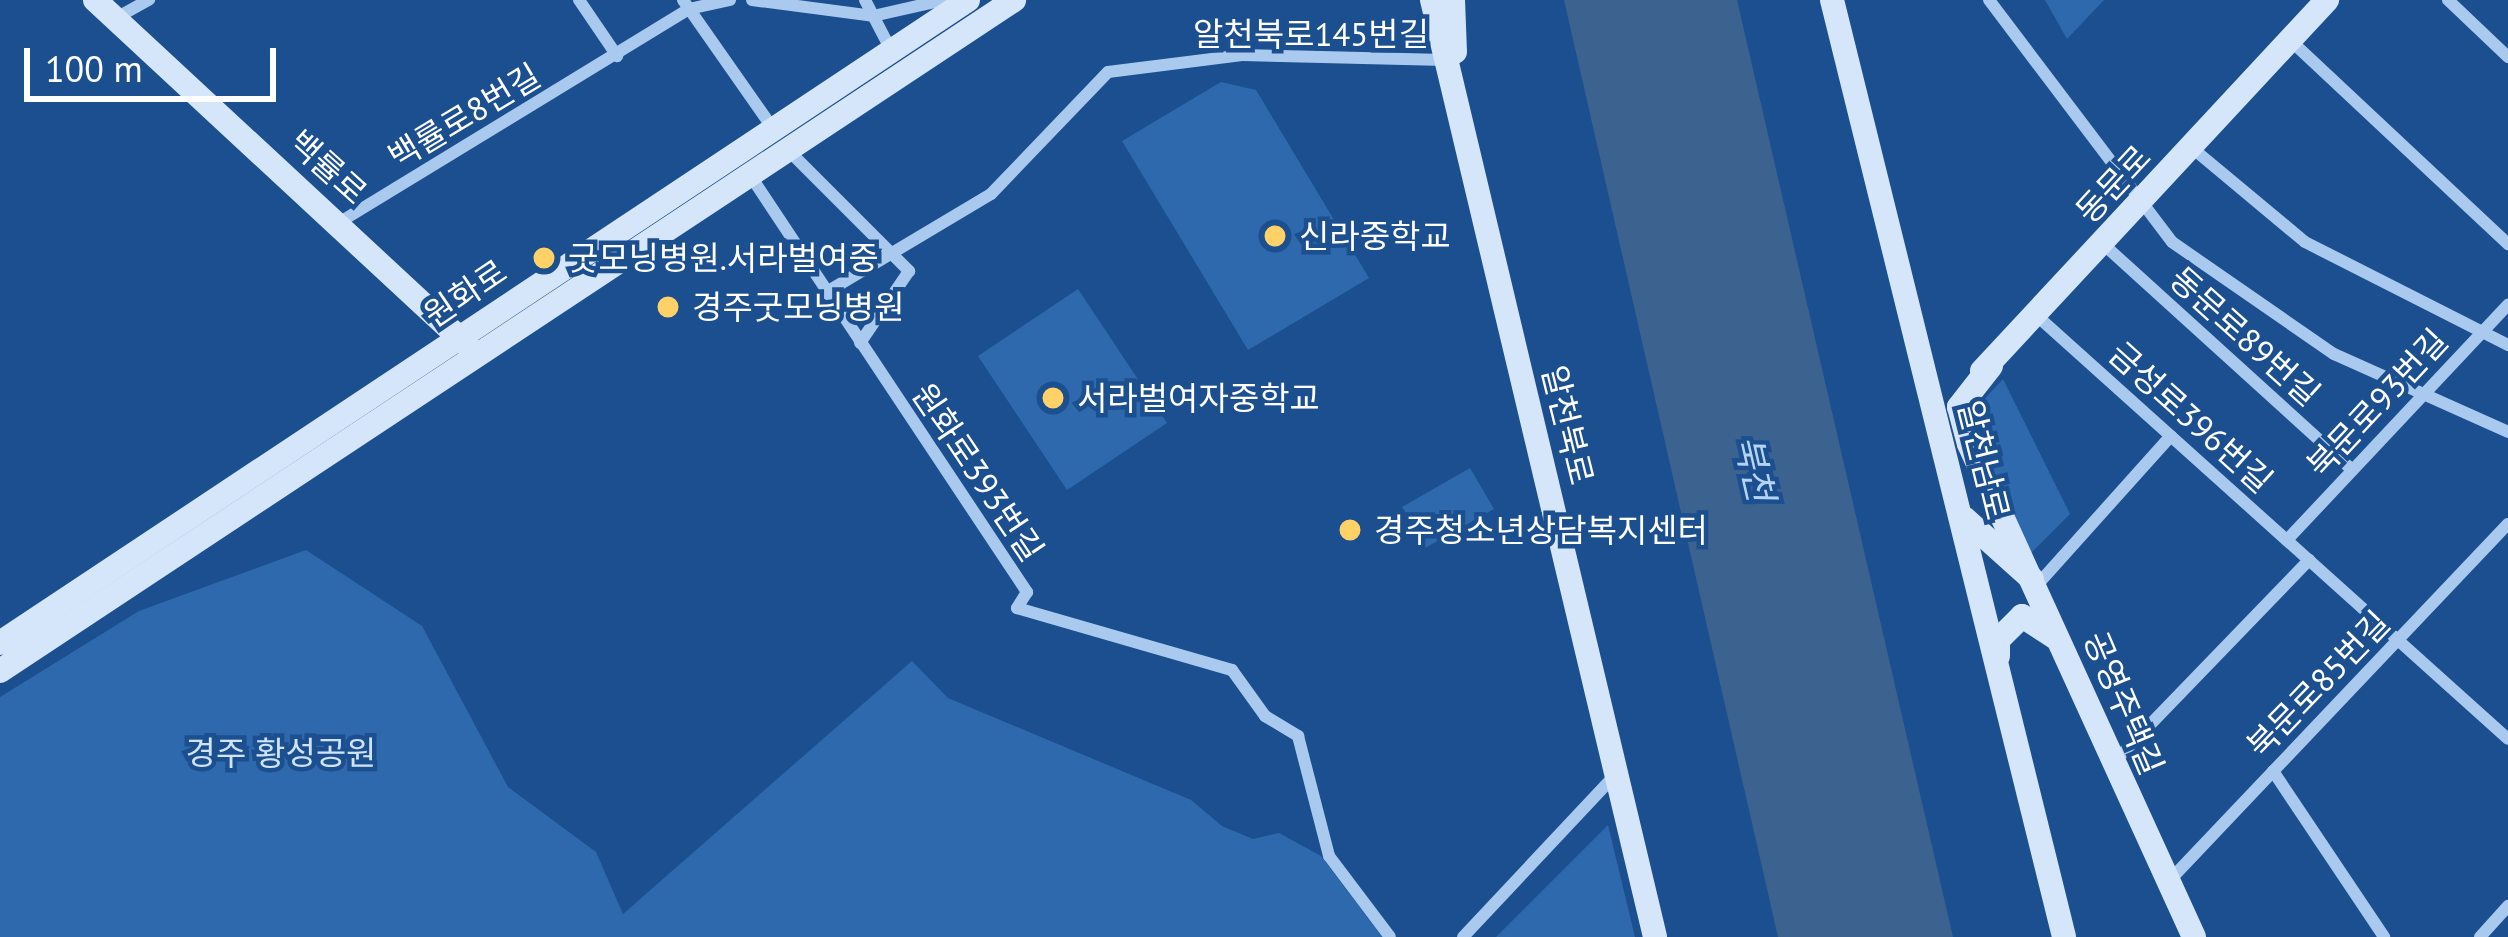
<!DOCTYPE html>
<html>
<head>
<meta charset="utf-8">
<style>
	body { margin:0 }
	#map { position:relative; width:2508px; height:937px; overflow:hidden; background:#1b4f8f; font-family:"PT Sans","Noto Sans KR",sans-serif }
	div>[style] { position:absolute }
	.green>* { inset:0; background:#2e69ad }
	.water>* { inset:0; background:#3c6290 }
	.street>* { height:12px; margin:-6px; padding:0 6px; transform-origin:6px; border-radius:6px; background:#a9c9ee }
	.secondary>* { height:24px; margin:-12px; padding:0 12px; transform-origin:12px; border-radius:12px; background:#d6e6fa }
	.dots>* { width:33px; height:33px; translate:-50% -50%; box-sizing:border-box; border:6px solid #1b4f8f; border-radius:50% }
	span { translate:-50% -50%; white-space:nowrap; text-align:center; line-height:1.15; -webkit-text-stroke:9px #1b4f8f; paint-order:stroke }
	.street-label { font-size:33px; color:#fff }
	.poi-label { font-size:33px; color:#fff }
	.left { translate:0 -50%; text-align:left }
	.park-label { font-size:33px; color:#cfe3fa }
	.water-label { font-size:36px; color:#b5d3f5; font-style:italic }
	.scale { position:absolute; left:24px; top:48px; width:252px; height:54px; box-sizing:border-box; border:6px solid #fff; border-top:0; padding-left:15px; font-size:36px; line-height:42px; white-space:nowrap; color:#fff; -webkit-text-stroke:9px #1b4f8f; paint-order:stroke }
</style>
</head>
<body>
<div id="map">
	<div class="green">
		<div style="clip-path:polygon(2045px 0,2104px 0,2067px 39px)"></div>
		<div style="clip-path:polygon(1221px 82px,1256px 90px,1369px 278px,1248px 350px,1122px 141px)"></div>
		<div style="clip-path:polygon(1078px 289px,1167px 423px,1067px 490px,978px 356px)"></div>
		<div style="clip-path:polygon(2003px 379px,2070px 514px,2030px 554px,1964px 421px)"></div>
		<div style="clip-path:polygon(1470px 468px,1494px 509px,1425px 548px,1402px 507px)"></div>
		<div style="clip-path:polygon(306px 550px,422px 626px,508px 787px,596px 852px,623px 914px,912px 661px,948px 698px,1191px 800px,1222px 826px,1253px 839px,1279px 833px,1321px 856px,1382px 937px,0 937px,0 697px,139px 611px)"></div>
		<div style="clip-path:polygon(1608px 825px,1635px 937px,1496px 937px)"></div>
	</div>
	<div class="water">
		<div style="clip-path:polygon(1564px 0,1737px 0,1953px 937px,1778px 937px)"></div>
	</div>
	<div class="street">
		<div style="left:579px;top:0;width:68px;rotate:55.8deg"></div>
		<div style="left:683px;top:0;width:155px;rotate:55deg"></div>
		<div style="left:752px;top:0;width:122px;rotate:7.5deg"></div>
		<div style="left:873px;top:16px;width:73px;rotate:-12.7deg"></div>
		<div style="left:865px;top:0;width:56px;rotate:62.5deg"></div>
		<div style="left:1989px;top:0;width:303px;rotate:52.9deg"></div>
		<div style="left:2172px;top:242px;width:197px;rotate:34.7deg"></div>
		<div style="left:2334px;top:354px;width:191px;rotate:24.1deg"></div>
		<div style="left:2448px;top:0;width:83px;rotate:43.5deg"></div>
		<div style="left:116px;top:18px;width:38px;rotate:-29deg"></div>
		<div style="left:2290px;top:40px;width:299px;rotate:43.1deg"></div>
		<div style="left:2191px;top:147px;width:148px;rotate:39.8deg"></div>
		<div style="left:2305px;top:242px;width:228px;rotate:26.9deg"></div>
		<div style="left:787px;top:149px;width:173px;rotate:45deg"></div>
		<div style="left:909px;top:271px;width:87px;rotate:124.2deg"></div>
		<div style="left:750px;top:175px;width:501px;rotate:56.41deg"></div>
		<div style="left:1027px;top:592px;width:19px;rotate:122deg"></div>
		<div style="left:1017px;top:608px;width:224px;rotate:16.1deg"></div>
		<div style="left:1232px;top:670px;width:57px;rotate:54.3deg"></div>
		<div style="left:1265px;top:716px;width:39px;rotate:31deg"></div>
		<div style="left:1298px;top:736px;width:124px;rotate:75.5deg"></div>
		<div style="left:1329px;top:856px;width:101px;rotate:53deg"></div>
		<div style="left:340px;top:222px;width:409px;rotate:-31.4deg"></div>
		<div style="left:689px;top:9px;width:42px;rotate:-12.4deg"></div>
		<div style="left:2102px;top:243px;width:336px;rotate:42.2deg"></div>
		<div style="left:825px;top:293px;width:193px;rotate:-30.8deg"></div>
		<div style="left:991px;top:194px;width:169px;rotate:-46.2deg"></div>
		<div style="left:1108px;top:72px;width:135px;rotate:-7.2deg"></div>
		<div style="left:1242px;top:55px;width:203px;rotate:1.4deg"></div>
		<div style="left:2036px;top:315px;width:634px;rotate:41.93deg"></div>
		<div style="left:2287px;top:540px;width:323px;rotate:-46.8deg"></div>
		<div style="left:2038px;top:584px;width:199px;rotate:-48.1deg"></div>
		<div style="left:2114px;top:762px;width:281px;rotate:-46deg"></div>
		<div style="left:2273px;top:771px;width:200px;rotate:56.2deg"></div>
		<div style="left:2169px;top:881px;width:492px;rotate:-46.5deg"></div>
		<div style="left:1463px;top:937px;width:221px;rotate:-46.8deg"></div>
		<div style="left:2480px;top:937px;width:42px;rotate:-47.9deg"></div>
	</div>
	<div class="secondary">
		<div style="left:95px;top:0;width:507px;rotate:42.84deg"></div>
		<div style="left:1432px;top:0;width:963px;rotate:76.61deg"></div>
		<div style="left:1453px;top:0;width:52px;rotate:87.8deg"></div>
		<div style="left:1832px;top:0;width:965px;rotate:76.09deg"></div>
		<div style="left:1991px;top:366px;width:52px;rotate:128deg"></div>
		<div style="left:1959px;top:407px;width:38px;rotate:75deg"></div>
		<div style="left:1969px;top:444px;width:542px;rotate:65.47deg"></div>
		<div style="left:1982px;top:371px;width:507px;rotate:-47.08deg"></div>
		<div style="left:1964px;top:518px;width:91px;rotate:41.9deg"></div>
		<div style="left:0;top:643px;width:1162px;rotate:-33.59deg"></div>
		<div style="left:1998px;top:656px;width:16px;rotate:-90deg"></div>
		<div style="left:1998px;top:640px;width:34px;rotate:-45deg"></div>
		<div style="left:2022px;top:616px;width:38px;rotate:33deg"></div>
		<div style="left:0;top:671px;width:1216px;rotate:-33.49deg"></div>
	</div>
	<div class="dots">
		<div style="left:1275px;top:236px;background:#ffd166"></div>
		<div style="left:544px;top:258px;background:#ffd166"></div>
		<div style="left:668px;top:307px;background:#ffd166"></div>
		<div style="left:1053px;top:398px;background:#ffd166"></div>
		<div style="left:1350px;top:530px;background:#ffd166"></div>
	</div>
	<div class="street-label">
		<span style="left:1311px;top:34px">알천북로145번길</span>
		<span style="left:464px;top:116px;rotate:-31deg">백률로8번길</span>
		<span style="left:328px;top:167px;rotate:42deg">백률로</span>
		<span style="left:2113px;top:184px;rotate:-47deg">동문로</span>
		<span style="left:465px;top:293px;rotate:-34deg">원화로</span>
		<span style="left:2245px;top:336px;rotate:42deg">동문로89번길</span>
		<span style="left:2377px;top:403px;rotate:-47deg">북문로93번길</span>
		<span style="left:2191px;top:417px;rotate:42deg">금성로396번길</span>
		<span style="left:1568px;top:425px;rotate:76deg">알천북로</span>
		<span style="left:1984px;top:460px;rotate:76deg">알천남로</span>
		<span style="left:978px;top:472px;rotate:56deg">원화로393번길</span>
		<span style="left:2318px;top:684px;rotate:-46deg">북문로85번길</span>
		<span style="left:2124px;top:703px;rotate:67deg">공영주택길</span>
	</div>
	<div class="poi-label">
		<span class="left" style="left:1299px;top:236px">신라중학교</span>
		<span class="left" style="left:568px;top:258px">굿모닝병원.서라벌여중</span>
		<span class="left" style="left:692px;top:307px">경주굿모닝병원</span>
		<span class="left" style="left:1077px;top:398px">서라벌여자중학교</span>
		<span class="left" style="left:1374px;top:530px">경주청소년상담복지센터</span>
	</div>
	<div class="park-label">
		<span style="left:281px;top:753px">경주 황성공원</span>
	</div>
	<div class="water-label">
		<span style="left:1755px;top:468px;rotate:77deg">북천</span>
	</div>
	<div class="scale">100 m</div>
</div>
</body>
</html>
